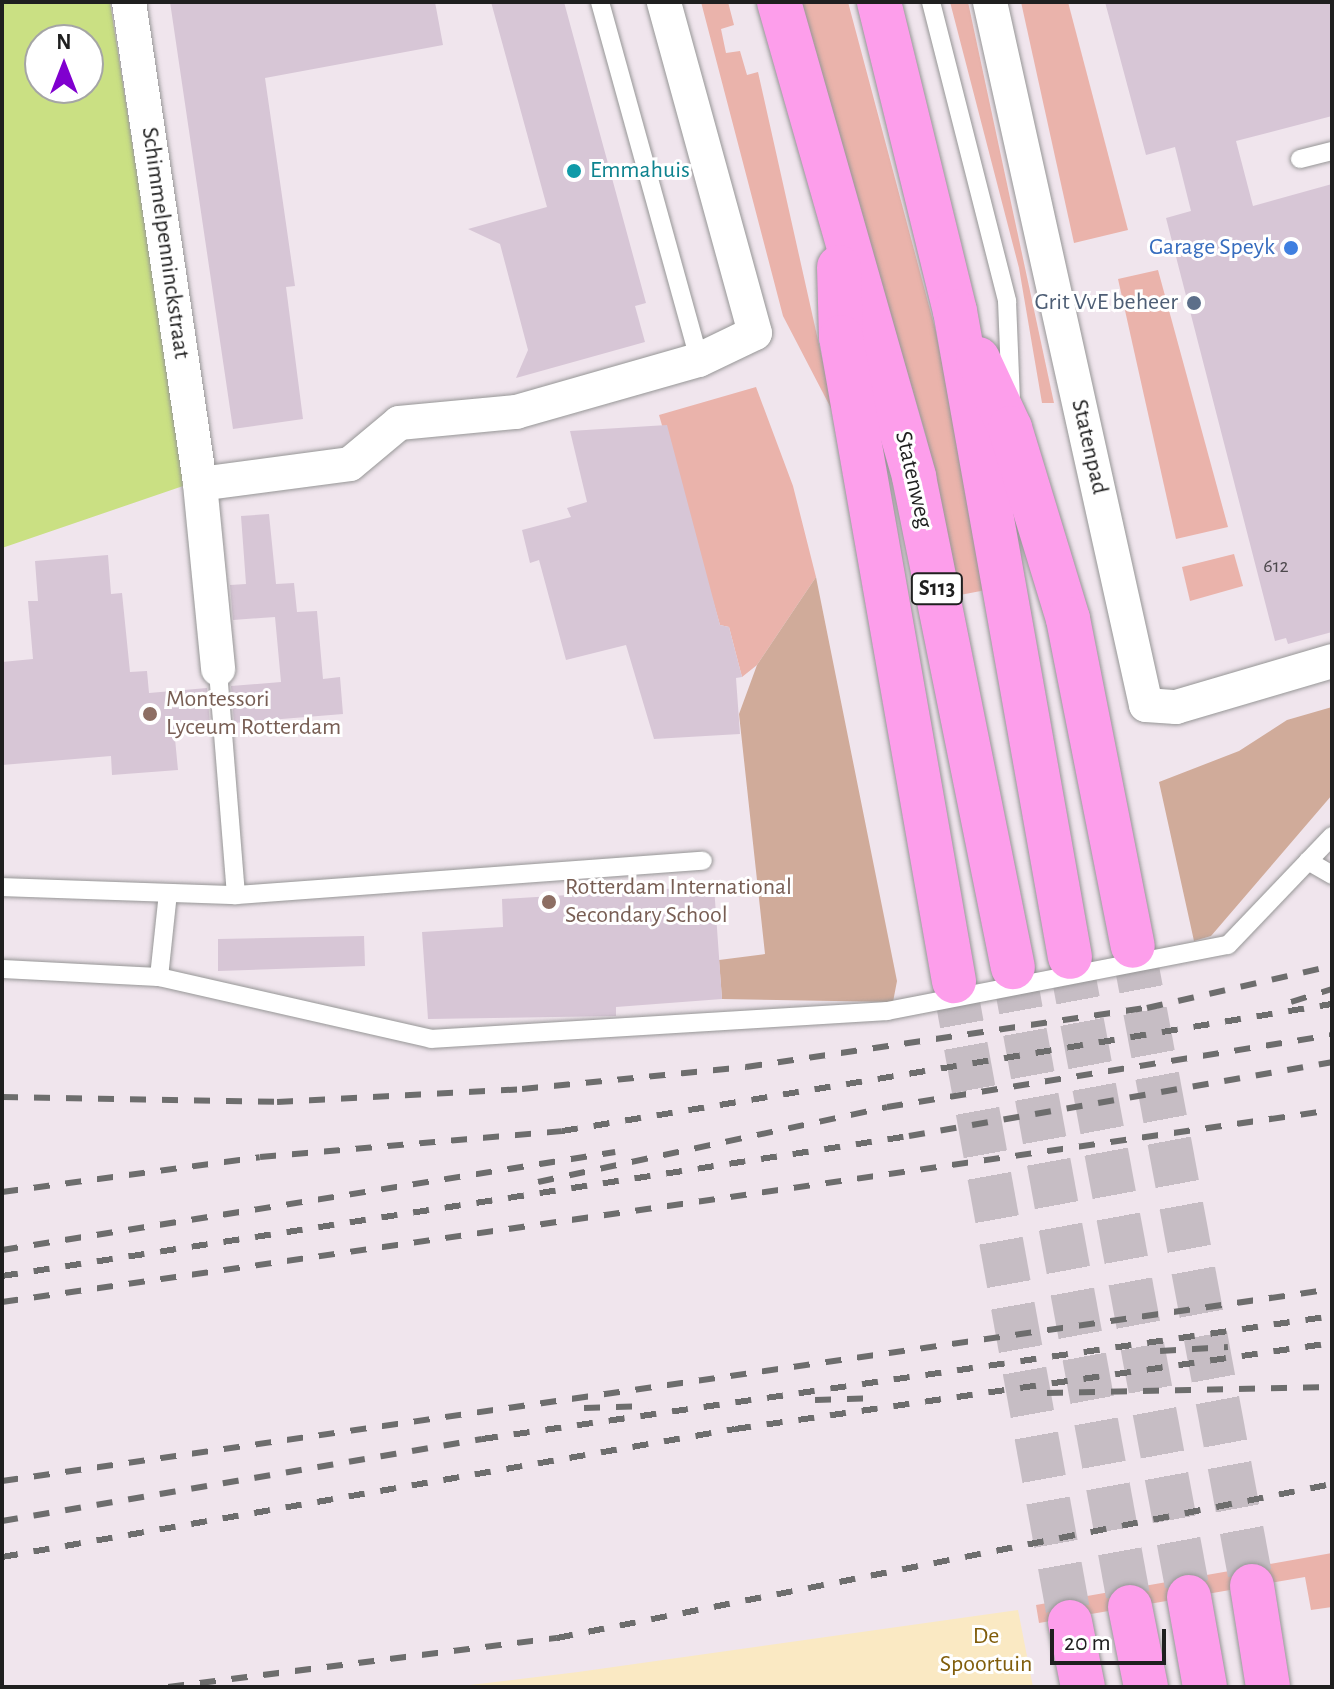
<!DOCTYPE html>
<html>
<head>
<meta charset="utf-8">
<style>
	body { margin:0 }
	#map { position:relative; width:1334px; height:1689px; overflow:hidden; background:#f0e5ed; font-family:"Alegreya Sans",sans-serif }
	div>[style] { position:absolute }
	.grass>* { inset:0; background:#eab3ab }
	.forest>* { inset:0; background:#d0ab9a }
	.park>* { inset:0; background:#fae9c3 }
	.pitch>* { inset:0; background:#cae083 }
	.building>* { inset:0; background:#d7c6d6 }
	.primary-tunnel>* { height:44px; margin-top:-22px; transform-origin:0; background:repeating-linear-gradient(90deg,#c6bdc4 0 44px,transparent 0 66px) }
	.roads { filter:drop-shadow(0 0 2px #969696) drop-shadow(0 0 2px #969696) }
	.service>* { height:18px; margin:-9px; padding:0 9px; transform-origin:9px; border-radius:9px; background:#fff }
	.minor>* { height:34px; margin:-17px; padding:0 17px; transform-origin:17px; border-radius:17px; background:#fff }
	.primary>* { height:44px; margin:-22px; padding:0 22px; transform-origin:22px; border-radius:22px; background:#fd9eeb }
	.rail>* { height:6px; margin-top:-3px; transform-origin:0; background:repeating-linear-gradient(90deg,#6d6d6d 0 16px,transparent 0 32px) }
	.dots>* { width:22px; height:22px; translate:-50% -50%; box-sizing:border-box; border:4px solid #fff; border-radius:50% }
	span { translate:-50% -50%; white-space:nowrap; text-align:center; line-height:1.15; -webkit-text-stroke:6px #fff; paint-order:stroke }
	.number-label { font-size:20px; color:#4d494d }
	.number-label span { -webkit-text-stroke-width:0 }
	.shield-label span { padding:2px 6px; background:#fff; border:2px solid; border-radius:6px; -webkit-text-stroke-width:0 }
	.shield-label { font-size:22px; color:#1f1f1f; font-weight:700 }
	.culture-label { font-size:24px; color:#0d838f }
	.left { translate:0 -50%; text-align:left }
	.street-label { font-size:24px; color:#1f1f1f }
	.shop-label { font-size:24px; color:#366cbe }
	.right { translate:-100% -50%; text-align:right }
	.service-label { font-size:24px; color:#4e5e75 }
	.education-label { font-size:24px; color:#785e54 }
	.park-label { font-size:24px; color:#805d0b }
	.frame { position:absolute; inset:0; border:4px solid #1f1f1f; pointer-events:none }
	.north { position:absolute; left:24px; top:24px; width:80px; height:80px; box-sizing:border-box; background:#fff; border:2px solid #a5a5a5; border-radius:50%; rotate:0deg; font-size:22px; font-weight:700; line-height:32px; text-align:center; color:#1f1f1f }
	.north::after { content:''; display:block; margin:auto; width:28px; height:36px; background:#8000cf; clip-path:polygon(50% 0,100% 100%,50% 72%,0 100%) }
	.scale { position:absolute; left:1050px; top:1629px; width:116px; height:36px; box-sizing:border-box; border:4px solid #1f1f1f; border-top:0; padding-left:10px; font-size:24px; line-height:28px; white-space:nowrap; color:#1f1f1f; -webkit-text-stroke:6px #fff; paint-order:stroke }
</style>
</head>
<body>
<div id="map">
	<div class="grass">
		<div style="clip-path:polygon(701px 2px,728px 2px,734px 25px,721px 29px,726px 53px,740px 51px,747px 75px,758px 72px,835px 416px,783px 316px)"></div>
		<div style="clip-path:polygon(798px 2px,848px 2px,936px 332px,986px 590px,960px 595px,926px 436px)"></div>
		<div style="clip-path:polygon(950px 2px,968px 2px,1054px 403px,1042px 403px,1019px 268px)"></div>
		<div style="clip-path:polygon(1021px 2px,1068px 2px,1128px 230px,1074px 243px)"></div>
		<div style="clip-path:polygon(1158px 270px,1228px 527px,1176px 539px,1118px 279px)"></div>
		<div style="clip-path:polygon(756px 387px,793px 486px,816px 577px,757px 665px,742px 677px,729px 627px,720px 625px,659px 415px)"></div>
		<div style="clip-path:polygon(1234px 554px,1243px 586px,1190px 601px,1182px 567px)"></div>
		<div style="clip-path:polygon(1332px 1553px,1332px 1607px,1311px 1610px,1305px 1577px,1039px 1623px,1036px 1605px)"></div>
	</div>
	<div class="forest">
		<div style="clip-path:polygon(816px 577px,897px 981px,893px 1002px,722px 999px,719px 960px,765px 954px,739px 714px,757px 665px)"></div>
		<div style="clip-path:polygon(1332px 707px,1332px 795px,1211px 936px,1194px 941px,1159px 782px,1239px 751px,1287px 720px)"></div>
	</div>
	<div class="park">
		<div style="clip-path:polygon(1018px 1610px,1033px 1687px,453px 1687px,578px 1672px)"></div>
	</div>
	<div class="pitch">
		<div style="clip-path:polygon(evenodd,2px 2px,110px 2px,186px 485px,2px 548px,2px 2px,40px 40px,88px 40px,88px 88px,40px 88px,40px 40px)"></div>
	</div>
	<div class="building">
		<div style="clip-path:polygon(170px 2px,435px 2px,443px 45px,265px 78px,295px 286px,286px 287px,303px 419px,233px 429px)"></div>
		<div style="clip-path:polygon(491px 2px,564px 2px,646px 303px,635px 306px,645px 342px,516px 378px,528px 350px,500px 244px,468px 229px,547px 207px)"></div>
		<div style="clip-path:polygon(1105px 2px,1332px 2px,1332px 116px,1236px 141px,1253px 206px,1332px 184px,1332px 632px,1288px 644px,1286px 638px,1275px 641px,1166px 218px,1191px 211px,1175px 147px,1146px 155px)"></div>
		<div style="clip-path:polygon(667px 425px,720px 625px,729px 627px,742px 677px,736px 678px,740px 734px,654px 739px,626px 645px,566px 660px,539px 560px,530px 563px,522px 530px,571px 517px,567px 508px,587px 502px,570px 431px)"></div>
		<div style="clip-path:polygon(269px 514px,276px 584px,294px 583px,297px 612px,317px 611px,323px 679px,340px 677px,343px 714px,234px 723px,231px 686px,281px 682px,275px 617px,233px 620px,230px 585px,246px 584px,241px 516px)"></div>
		<div style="clip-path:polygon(108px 555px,111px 594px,122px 593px,130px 672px,147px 671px,149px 693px,207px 688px,210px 725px,174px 728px,178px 770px,112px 775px,111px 756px,2px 765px,2px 662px,33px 659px,28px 601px,38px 601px,35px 561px)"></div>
		<div style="clip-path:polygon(714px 886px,722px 999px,616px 1007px,616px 1016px,428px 1019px,422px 932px,503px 927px,502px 899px)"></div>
		<div style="clip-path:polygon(364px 936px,365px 966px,218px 971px,218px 939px)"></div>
	</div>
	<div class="primary-tunnel">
		<div style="left:1133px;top:946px;width:651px;rotate:79.47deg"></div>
		<div style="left:1070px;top:957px;width:651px;rotate:79.47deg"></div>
		<div style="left:1013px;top:967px;width:651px;rotate:79.64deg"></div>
		<div style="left:954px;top:981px;width:651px;rotate:79.74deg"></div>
	</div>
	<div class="roads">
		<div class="service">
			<div style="left:600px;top:2px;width:371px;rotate:74.5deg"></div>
			<div style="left:931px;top:2px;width:309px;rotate:75.7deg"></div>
			<div style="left:1007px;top:301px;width:100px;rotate:87.7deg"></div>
			<div style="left:1300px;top:159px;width:33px;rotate:-14deg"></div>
			<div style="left:1308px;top:861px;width:28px;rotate:30deg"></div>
			<div style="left:2px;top:887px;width:234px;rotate:2deg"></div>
			<div style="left:236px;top:895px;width:227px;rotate:-94.6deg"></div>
			<div style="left:236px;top:895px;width:468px;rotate:-4.2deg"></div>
			<div style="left:2px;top:969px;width:157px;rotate:2.9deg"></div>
			<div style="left:159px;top:977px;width:84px;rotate:-83.9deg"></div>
			<div style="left:159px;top:977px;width:279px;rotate:12.8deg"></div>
			<div style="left:431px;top:1039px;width:457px;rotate:-3.5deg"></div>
			<div style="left:887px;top:1011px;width:347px;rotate:-11deg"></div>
			<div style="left:1228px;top:945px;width:151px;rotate:-46.3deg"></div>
		</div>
		<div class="minor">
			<div style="left:129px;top:2px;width:487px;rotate:81.6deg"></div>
			<div style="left:200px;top:484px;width:186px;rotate:84.4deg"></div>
			<div style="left:990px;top:2px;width:720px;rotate:77.49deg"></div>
			<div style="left:1146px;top:705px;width:30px;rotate:4deg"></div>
			<div style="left:1176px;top:707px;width:163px;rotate:-16.4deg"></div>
			<div style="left:200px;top:484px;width:151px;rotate:-7.6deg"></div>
			<div style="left:350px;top:464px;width:64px;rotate:-39.9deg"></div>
			<div style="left:399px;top:423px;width:118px;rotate:-5.4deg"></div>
			<div style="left:516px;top:412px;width:190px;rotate:-15.9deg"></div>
			<div style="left:699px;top:360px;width:62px;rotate:-25.7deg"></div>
			<div style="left:755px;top:333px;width:343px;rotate:-105.4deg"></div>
		</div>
		<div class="primary">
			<div style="left:779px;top:2px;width:494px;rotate:74.1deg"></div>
			<div style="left:914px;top:477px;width:500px;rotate:78.6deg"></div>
			<div style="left:879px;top:2px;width:318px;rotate:76.2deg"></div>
			<div style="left:955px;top:311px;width:656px;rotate:79.91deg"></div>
			<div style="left:839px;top:267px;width:70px;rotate:88.4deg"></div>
			<div style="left:841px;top:337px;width:654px;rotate:80.05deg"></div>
			<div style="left:978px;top:359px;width:76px;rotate:65.1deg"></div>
			<div style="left:1010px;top:428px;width:200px;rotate:73.1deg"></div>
			<div style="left:1068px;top:619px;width:333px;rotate:78.8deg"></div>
			<div style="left:1252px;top:1586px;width:102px;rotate:81deg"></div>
			<div style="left:1189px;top:1597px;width:91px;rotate:79.9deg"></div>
			<div style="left:1130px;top:1607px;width:82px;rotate:78.7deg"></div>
			<div style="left:1070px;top:1622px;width:66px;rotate:78.7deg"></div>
		</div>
	</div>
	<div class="rail">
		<div style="left:1291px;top:1002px;width:43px;rotate:-17.6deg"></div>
		<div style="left:2px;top:1097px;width:275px;rotate:1deg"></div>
		<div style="left:277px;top:1102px;width:245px;rotate:-3deg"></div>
		<div style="left:522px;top:1089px;width:225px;rotate:-5.6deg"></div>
		<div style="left:746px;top:1067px;width:405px;rotate:-8.4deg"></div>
		<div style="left:1147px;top:1008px;width:190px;rotate:-12.8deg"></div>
		<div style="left:538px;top:1182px;width:357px;rotate:-12.1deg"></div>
		<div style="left:887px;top:1107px;width:451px;rotate:-9.2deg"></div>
		<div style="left:2px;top:1192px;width:260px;rotate:-7.7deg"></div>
		<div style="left:260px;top:1157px;width:303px;rotate:-4.9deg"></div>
		<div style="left:562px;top:1131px;width:780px;rotate:-9.37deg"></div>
		<div style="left:2px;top:1250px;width:621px;rotate:-9.08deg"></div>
		<div style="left:2px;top:1276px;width:918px;rotate:-8.77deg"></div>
		<div style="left:909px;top:1136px;width:429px;rotate:-9.9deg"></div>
		<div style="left:2px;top:1302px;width:1344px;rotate:-8.21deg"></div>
		<div style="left:1160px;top:1351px;width:68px;rotate:-3.4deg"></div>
		<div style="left:1047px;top:1393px;width:285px;rotate:-1.2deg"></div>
		<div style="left:815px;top:1400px;width:64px;rotate:-1.8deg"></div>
		<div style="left:584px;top:1408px;width:64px;rotate:-1.8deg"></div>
		<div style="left:2px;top:1481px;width:1344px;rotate:-8.21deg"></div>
		<div style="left:2px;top:1521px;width:487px;rotate:-9.7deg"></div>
		<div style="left:482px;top:1439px;width:859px;rotate:-8.23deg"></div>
		<div style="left:2px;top:1557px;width:744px;rotate:-9.91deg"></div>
		<div style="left:735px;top:1429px;width:603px;rotate:-8.2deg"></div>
		<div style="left:168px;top:1687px;width:392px;rotate:-7.2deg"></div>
		<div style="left:557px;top:1638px;width:790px;rotate:-11.24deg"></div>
	</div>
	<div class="dots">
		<div style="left:574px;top:171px;background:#0f9aa8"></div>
		<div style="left:1291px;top:248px;background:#3f7fe0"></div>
		<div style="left:1194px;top:303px;background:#5c6f8a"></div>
		<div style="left:150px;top:714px;background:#8d6e63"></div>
		<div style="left:549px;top:902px;background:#8d6e63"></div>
	</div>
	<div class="number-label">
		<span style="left:1276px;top:566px">612</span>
	</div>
	<div class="shield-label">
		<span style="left:937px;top:589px">S113</span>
	</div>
	<div class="culture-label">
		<span class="left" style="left:590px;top:171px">Emmahuis</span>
	</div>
	<div class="street-label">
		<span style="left:165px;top:243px;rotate:82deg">Schimmelpenninckstraat</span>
		<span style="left:1089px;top:447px;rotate:77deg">Statenpad</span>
		<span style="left:913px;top:480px;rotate:77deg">Statenweg</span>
	</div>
	<div class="shop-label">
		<span class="right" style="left:1275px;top:248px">Garage Speyk</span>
	</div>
	<div class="service-label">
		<span class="right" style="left:1178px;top:303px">Grit VvE beheer</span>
	</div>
	<div class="education-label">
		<span class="left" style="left:166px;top:714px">Montessori<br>Lyceum Rotterdam</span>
		<span class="left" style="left:565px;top:902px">Rotterdam International<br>Secondary School</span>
	</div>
	<div class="park-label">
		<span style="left:986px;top:1651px">De<br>Spoortuin</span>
	</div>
	<div class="frame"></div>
	<div class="north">N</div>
	<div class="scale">20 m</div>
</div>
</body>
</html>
